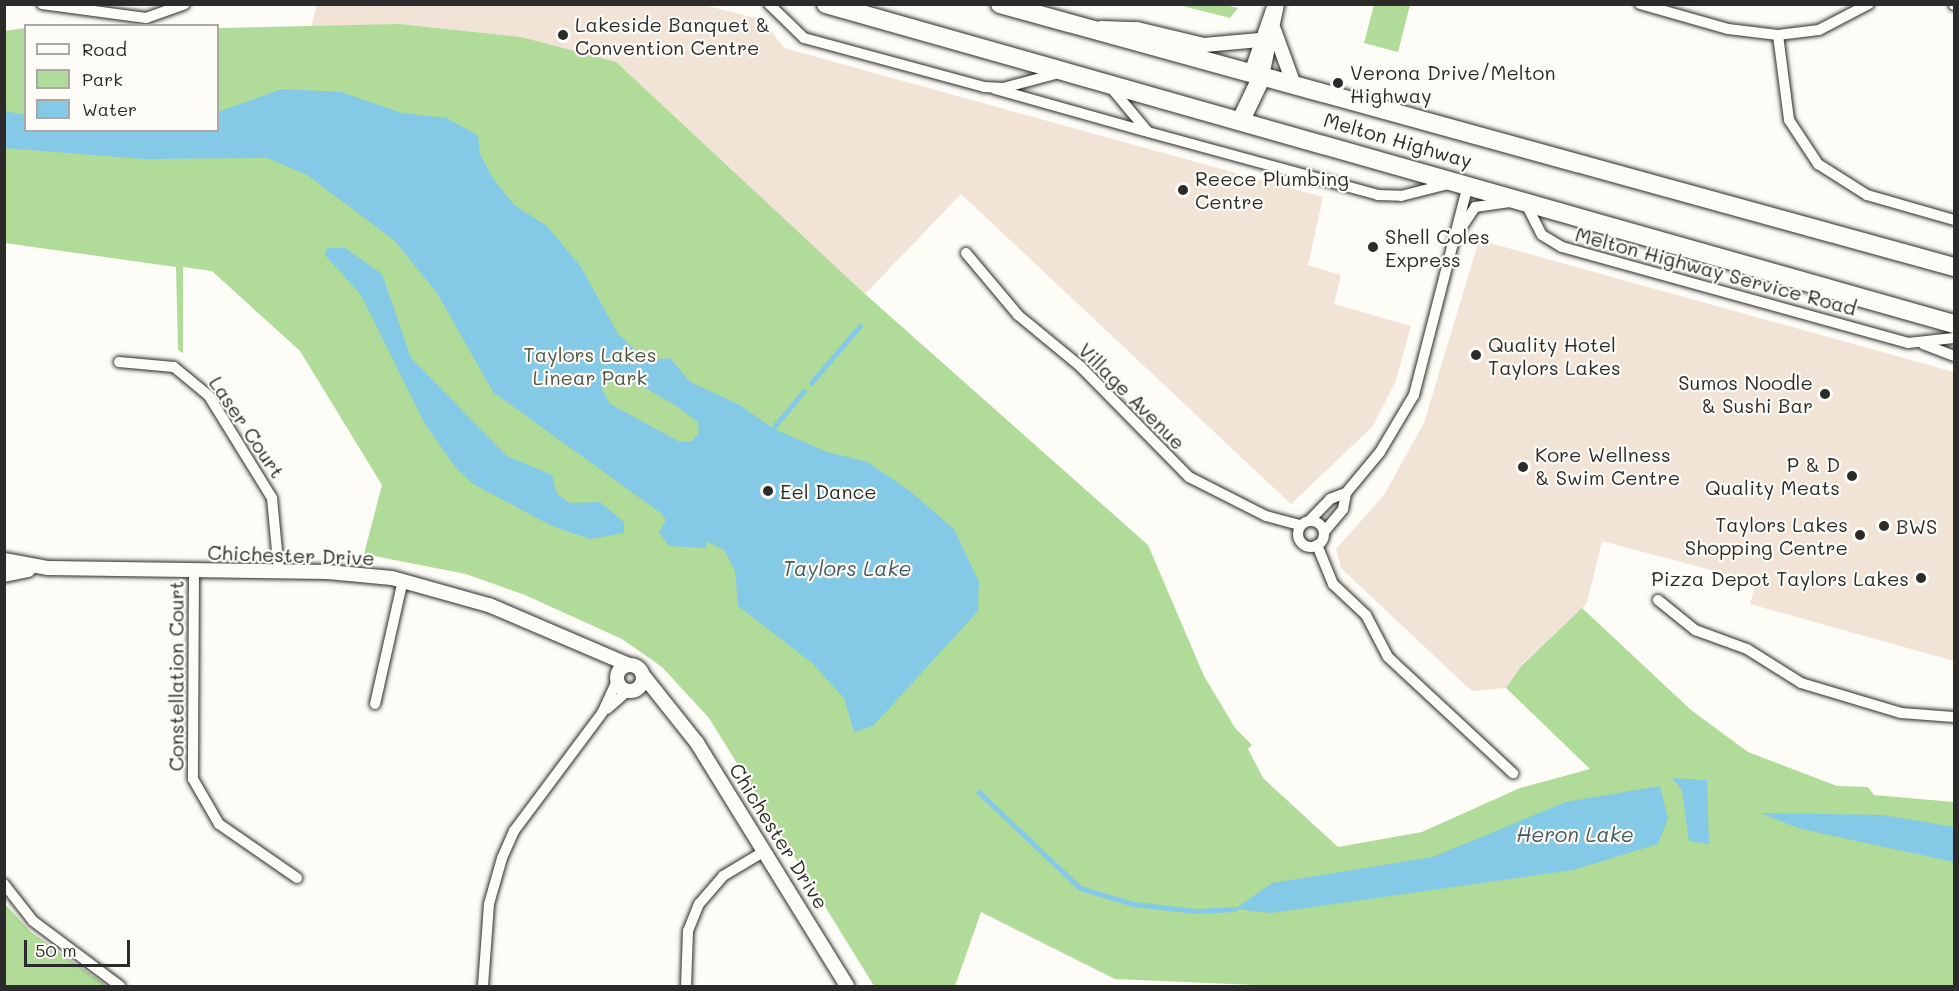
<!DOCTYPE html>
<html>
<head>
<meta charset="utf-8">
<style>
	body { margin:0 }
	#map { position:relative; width:1959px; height:991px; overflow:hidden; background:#fdfcf7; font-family:Mali,sans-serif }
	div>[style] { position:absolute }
	.built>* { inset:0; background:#f2e3d7 }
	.green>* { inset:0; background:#b0db98 }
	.water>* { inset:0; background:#84c9e5 }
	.stream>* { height:4.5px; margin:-2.25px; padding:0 2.25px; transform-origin:2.25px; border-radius:2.25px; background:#84c9e5 }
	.roads { filter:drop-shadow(0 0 2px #2b2b2b) drop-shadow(0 0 2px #2b2b2b) }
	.minor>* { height:10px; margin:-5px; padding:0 5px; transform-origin:5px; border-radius:5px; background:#fdfcf7 }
	.minor>.ring { margin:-5px; padding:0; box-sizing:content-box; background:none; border:10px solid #fdfcf7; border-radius:50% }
	.tertiary>* { height:14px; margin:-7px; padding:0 7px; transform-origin:7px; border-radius:7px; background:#fdfcf7 }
	.tertiary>.ring { margin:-7px; padding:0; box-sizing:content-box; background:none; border:14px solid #fdfcf7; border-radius:50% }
	.trunk>* { height:18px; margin:-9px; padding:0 9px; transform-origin:9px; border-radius:9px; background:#fdfcf7 }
	.dots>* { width:16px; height:16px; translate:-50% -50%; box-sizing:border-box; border:3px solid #fdfcf7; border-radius:50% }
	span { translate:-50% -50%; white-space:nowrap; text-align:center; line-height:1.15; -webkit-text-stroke:4.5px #fdfcf7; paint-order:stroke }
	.poi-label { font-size:20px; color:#2b2b2b }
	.left { translate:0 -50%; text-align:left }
	.right { translate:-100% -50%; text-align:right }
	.street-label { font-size:20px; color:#2b2b2b }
	.park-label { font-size:20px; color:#4c5746 }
	.water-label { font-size:21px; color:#465a63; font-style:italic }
	.frame { position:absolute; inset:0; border:6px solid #2b2b2b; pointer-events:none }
	.legend { position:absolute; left:24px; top:24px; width:195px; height:108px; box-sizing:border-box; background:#fdfcf7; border:2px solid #a9a8a5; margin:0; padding:8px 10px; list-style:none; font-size:18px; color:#2b2b2b }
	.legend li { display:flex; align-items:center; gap:12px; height:30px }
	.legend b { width:30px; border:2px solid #a9a8a5 }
	.scale { position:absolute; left:24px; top:940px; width:106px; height:27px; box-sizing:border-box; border:3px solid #2b2b2b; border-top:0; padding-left:8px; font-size:18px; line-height:21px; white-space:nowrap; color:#2b2b2b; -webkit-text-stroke:4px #fdfcf7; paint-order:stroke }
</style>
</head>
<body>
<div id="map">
	<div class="built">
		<div style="clip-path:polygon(317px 5px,704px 5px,763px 20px,784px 48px,1323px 197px,1308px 265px,1341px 275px,1334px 304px,1411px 326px,1395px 383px,1372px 427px,1291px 504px,961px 194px,865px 294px,719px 161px,521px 37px,399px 24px,311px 27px)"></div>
		<div style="clip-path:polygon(1479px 240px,1954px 372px,1954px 661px,1750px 604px,1756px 582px,1602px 541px,1587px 603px,1521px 665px,1506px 688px,1472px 691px,1465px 685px,1341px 568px,1336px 549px,1384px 495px,1424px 423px)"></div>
	</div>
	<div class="green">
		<div style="clip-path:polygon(1179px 5px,1225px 5px,1238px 8px,1230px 18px)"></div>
		<div style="clip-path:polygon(1374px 5px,1410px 5px,1398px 52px,1364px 43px)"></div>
		<div style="clip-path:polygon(399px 24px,521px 37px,616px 62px,865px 294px,1148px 545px,1204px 676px,1235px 728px,1252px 745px,1248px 749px,1263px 778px,1338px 847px,1422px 832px,1520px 788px,1590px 769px,1506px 688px,1521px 666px,1587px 603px,1582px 608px,1691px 710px,1748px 752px,1837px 786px,1868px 787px,1874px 795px,1954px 802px,1954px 986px,1280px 986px,1115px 979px,981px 912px,955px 986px,874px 986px,709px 718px,662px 667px,622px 639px,525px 595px,466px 574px,364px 554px,382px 485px,300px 351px,212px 271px,183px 267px,183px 353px,178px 350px,176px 267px,5px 243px,4px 31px,25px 28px,26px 130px,218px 130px,218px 28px)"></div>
		<div style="clip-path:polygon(4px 903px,31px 932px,107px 986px,5px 986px)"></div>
	</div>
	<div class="water">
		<div style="clip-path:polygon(evenodd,282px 89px,341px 92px,402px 113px,446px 118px,478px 135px,480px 154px,492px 177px,514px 205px,547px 226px,581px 267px,618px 334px,647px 360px,670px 358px,690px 382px,738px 404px,774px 429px,827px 452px,868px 462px,911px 492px,954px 529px,979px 582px,978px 611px,873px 726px,854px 732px,844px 698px,812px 663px,738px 606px,735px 571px,725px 551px,707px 541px,706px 548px,669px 546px,659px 532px,666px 520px,662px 514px,493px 392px,437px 293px,394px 240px,307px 175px,267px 158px,143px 159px,5px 148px,5px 111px,25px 115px,26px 130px,218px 130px,218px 112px,282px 89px,616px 379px,637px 383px,678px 407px,698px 422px,699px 433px,692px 441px,680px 442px,610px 404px,601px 387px,616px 379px)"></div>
		<div style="clip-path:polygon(327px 248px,345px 248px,382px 274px,411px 358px,507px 456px,552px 475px,557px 494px,570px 503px,600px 502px,624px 522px,624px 533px,590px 539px,552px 526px,473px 484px,456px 468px,425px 424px,361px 295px,325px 255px)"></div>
		<div style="clip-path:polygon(1672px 778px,1707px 780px,1709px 844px,1689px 841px,1682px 790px)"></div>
		<div style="clip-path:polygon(1660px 786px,1668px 818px,1658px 844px,1573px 870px,1271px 913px,1235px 909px,1272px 883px,1433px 857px,1566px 802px)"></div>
		<div style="clip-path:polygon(1760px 813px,1883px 815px,1954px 827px,1954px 862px,1801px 829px)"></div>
	</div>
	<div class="stream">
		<div style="left:811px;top:383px;width:75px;rotate:-49.3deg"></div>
		<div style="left:773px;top:428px;width:48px;rotate:-50deg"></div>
		<div style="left:979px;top:792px;width:139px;rotate:43.5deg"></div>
		<div style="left:1080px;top:888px;width:56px;rotate:16.5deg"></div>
		<div style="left:1134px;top:904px;width:62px;rotate:6.4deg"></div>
		<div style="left:1196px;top:911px;width:39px;rotate:-3deg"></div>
	</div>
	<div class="roads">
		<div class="minor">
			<div style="left:42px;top:4px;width:105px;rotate:7.7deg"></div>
			<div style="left:146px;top:18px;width:41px;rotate:-19.7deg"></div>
			<div style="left:769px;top:4px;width:49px;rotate:44.2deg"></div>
			<div style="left:804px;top:38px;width:187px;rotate:15.2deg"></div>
			<div style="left:984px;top:87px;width:19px;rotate:3deg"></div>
			<div style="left:1003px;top:88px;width:58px;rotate:-15deg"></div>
			<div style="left:1640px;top:4px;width:91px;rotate:15.9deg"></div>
			<div style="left:1728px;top:29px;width:50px;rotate:6.8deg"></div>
			<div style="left:1778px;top:35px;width:41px;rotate:-7deg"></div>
			<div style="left:1819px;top:30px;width:56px;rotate:-27.5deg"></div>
			<div style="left:1954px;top:4px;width:1px;rotate:90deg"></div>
			<div style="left:1778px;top:35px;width:86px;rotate:82.6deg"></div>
			<div style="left:1789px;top:120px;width:53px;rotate:56.6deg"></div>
			<div style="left:1818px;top:164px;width:58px;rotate:32.3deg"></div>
			<div style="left:1867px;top:195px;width:91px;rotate:16deg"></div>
			<div style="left:1108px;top:84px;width:62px;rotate:50.2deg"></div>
			<div style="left:1148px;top:132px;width:238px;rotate:15.3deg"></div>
			<div style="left:1378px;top:195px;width:23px;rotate:2deg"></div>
			<div style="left:1401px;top:196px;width:53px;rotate:-14.3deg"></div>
			<div style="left:995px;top:89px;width:155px;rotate:15.7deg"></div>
			<div style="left:1459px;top:231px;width:29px;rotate:-56deg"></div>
			<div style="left:1475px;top:207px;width:49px;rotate:-8.1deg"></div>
			<div style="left:1524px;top:200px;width:39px;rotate:63deg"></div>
			<div style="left:1542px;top:235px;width:23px;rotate:31deg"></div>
			<div style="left:1562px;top:247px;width:359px;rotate:15.5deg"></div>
			<div style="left:1908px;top:343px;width:46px;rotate:-6.2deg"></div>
			<div style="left:966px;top:253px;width:81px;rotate:50deg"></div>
			<div style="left:1018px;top:315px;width:82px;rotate:39.5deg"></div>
			<div style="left:1081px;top:367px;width:154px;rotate:45.5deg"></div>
			<div style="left:1189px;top:477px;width:86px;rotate:26.9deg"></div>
			<div style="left:1266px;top:516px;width:35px;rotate:15deg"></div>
			<div style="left:1923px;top:344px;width:33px;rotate:21deg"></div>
			<div style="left:119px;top:362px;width:55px;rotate:5.2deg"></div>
			<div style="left:174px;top:367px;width:45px;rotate:39.6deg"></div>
			<div style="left:209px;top:396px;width:120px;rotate:58.3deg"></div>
			<div style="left:272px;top:498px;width:74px;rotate:84.6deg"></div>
			<div class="ring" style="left:1298px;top:521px;width:16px;height:16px"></div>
			<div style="left:1309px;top:521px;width:30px;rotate:-46deg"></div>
			<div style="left:1330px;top:499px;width:17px;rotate:-21deg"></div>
			<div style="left:1346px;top:493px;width:53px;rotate:-50.3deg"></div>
			<div style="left:1380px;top:452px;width:66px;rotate:-59.2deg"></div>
			<div style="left:1414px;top:395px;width:218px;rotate:-75.6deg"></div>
			<div style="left:1324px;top:532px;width:30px;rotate:-50deg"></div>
			<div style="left:1343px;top:509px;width:16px;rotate:-79deg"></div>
			<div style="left:1317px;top:545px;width:42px;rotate:67.7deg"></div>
			<div style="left:1333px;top:584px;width:45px;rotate:43.2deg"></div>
			<div style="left:1366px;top:615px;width:47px;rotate:62.4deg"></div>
			<div style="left:1388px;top:657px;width:171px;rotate:42.9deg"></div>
			<div style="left:194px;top:571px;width:208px;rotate:90.3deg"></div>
			<div style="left:193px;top:779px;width:52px;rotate:60deg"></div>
			<div style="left:219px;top:824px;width:95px;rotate:34.7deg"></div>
			<div style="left:1658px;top:600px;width:48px;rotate:39deg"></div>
			<div style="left:1695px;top:630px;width:55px;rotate:20.1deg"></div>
			<div style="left:1747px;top:649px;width:64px;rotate:32.2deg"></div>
			<div style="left:1801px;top:683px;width:104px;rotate:16.7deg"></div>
			<div style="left:1901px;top:713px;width:53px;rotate:4.3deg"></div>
			<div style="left:375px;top:704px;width:127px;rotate:-77.3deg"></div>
			<div style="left:607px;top:709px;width:28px;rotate:-41deg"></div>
			<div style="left:4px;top:884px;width:47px;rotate:51.9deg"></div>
			<div style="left:33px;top:921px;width:109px;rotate:36.8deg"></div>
			<div style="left:483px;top:986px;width:82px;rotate:-85.8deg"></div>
			<div style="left:489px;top:904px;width:48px;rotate:-74.2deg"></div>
			<div style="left:502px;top:858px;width:30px;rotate:-66deg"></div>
			<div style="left:514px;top:831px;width:147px;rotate:-53.3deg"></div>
			<div style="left:602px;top:713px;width:35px;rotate:-65deg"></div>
			<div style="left:686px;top:986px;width:55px;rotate:-87.9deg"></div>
			<div style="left:688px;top:931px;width:29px;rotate:-68deg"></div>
			<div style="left:699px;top:904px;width:37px;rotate:-49deg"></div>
			<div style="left:723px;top:876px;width:49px;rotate:-30.8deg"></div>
		</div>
		<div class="tertiary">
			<div style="left:1101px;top:28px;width:36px;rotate:2deg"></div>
			<div style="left:1137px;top:29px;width:69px;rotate:13.4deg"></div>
			<div style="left:1204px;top:45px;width:56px;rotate:-5.1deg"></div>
			<div style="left:1274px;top:30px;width:59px;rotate:70deg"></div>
			<div style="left:1251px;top:73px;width:67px;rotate:-70.8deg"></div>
			<div style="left:1262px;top:76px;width:74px;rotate:-78.2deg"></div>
			<div style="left:4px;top:560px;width:45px;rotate:10.3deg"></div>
			<div style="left:48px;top:568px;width:280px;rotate:0.8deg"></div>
			<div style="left:328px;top:572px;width:64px;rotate:5.4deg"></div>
			<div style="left:392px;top:578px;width:101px;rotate:15.6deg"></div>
			<div style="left:489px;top:605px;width:152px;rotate:23.2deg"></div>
			<div style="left:4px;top:575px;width:25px;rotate:-12deg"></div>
			<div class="ring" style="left:617px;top:665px;width:12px;height:12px"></div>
			<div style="left:643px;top:675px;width:87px;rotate:51.5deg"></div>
			<div style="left:697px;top:743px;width:286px;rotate:58.3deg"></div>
		</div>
		<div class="trunk">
			<div style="left:826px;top:4px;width:1173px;rotate:15.84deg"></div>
			<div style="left:1000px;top:4px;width:990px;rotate:15.41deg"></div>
			<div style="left:1242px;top:118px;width:47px;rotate:-64.5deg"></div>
		</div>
	</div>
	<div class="dots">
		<div style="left:563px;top:35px;background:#2b2b2b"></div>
		<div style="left:1338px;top:83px;background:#2b2b2b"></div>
		<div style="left:1183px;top:190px;background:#2b2b2b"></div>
		<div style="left:1373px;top:247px;background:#2b2b2b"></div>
		<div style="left:1476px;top:355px;background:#2b2b2b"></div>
		<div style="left:1825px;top:394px;background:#2b2b2b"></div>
		<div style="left:1523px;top:467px;background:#2b2b2b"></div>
		<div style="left:1852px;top:476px;background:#2b2b2b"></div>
		<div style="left:768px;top:491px;background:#2b2b2b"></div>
		<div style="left:1884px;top:526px;background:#2b2b2b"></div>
		<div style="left:1860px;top:535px;background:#2b2b2b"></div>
		<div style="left:1921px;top:578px;background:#2b2b2b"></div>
	</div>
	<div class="poi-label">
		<span class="left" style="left:575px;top:36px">Lakeside Banquet &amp;<br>Convention Centre</span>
		<span class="left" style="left:1350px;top:84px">Verona Drive/Melton<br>Highway</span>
		<span class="left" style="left:1195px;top:190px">Reece Plumbing<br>Centre</span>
		<span class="left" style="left:1385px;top:248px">Shell Coles<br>Express</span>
		<span class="left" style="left:1488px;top:356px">Quality Hotel<br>Taylors Lakes</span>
		<span class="right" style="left:1813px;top:394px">Sumos Noodle<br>&amp; Sushi Bar</span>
		<span class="left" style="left:1535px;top:466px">Kore Wellness<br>&amp; Swim Centre</span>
		<span class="right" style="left:1840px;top:476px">P &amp; D<br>Quality Meats</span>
		<span class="left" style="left:780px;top:491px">Eel Dance</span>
		<span class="right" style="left:1848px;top:536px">Taylors Lakes<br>Shopping Centre</span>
		<span class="left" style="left:1896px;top:526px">BWS</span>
		<span class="right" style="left:1909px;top:578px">Pizza Depot Taylors Lakes</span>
	</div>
	<div class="street-label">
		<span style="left:1398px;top:140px;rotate:16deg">Melton Highway</span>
		<span style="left:1716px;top:271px;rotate:15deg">Melton Highway Service Road</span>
		<span style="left:1132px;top:396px;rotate:45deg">Village Avenue</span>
		<span style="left:247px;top:427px;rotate:56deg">Laser Court</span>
		<span style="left:291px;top:555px;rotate:2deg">Chichester Drive</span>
		<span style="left:176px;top:676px;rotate:-90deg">Constellation Court</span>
		<span style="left:779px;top:836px;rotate:58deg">Chichester Drive</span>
	</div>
	<div class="park-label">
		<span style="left:590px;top:366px">Taylors Lakes<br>Linear Park</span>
	</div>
	<div class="water-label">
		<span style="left:847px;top:568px">Taylors Lake</span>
		<span style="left:1575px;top:834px">Heron Lake</span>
	</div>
	<div class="frame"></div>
	<ul class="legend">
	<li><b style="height:8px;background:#fdfcf7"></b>Road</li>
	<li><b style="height:16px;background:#b0db98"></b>Park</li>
	<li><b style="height:16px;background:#84c9e5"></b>Water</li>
	</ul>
	<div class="scale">50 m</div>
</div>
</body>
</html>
